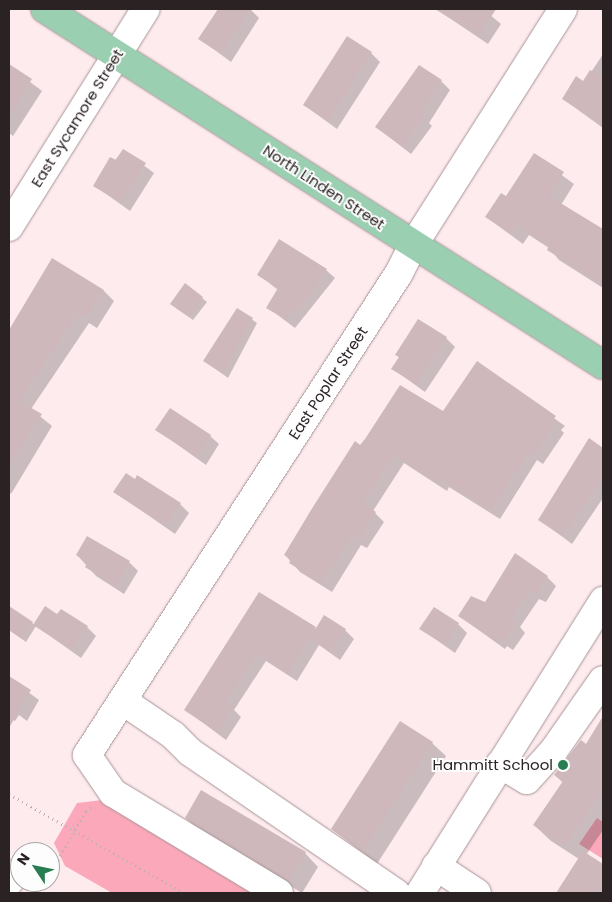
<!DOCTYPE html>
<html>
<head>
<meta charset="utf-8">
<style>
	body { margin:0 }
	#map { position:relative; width:612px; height:902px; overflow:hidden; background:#fdebee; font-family:Poppins,sans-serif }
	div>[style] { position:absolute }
	.green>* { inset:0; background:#fba9ba }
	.shadow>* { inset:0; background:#0003 }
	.building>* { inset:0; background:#ceb8bc }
	.path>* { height:3px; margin-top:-1.5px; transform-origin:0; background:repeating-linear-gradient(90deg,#bdaeb1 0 1px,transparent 0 5px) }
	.roads { filter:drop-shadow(0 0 1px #a89497) drop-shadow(0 0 1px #a89497) }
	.minor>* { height:28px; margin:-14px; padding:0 14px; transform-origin:14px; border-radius:14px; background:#fff }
	.major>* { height:28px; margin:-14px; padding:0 14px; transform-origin:14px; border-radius:14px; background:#9bcfb1 }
	.dots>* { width:14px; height:14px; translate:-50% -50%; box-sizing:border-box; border:2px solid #fdfdfd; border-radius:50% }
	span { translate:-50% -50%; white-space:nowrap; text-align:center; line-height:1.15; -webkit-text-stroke:4px #fdfdfd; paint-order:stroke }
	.street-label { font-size:15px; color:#2a2223 }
	.poi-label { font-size:15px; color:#2a2223 }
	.right { translate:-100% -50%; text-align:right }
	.frame { position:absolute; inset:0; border:10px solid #2a2223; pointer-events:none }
	.north { position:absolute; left:10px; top:842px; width:50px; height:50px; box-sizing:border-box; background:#fdfdfd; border:1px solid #a9a5a6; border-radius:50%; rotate:304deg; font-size:14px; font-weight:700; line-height:20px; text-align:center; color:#2a2223 }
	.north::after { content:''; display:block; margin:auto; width:18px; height:22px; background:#287d51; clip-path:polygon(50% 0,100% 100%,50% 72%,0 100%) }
</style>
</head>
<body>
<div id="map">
	<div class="green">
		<div style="clip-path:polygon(103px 800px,253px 893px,112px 893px,65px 866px,54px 843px,77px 803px)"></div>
		<div style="clip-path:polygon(597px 818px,603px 822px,603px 859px,579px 844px)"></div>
	</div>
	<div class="shadow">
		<div style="clip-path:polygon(219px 9px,250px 9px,259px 18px,231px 62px,200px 39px)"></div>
		<div style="clip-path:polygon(436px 9px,483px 9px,501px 24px,488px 44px)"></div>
		<div style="clip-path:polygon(371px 53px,380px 62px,337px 129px,304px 105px)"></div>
		<div style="clip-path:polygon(603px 54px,603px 128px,563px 99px,584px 83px)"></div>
		<div style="clip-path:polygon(9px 66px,42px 91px,13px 136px,9px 133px)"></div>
		<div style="clip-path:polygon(441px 81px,450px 90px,429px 123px,432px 126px,411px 154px,376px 127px)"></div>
		<div style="clip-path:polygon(123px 150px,154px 173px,130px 211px,95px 186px)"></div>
		<div style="clip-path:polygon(534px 155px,574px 184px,561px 205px,602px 229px,603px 227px,603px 288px,559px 260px,549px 248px,529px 235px,523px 244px,486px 217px,506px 198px)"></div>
		<div style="clip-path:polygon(52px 260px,104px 291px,114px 301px,97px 328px,89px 323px,31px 409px,52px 426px,11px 494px,9px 492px,9px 331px)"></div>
		<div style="clip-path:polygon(326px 270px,335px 278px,295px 328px,267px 307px,278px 290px,259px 275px)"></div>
		<div style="clip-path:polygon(202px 298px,207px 302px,193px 320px,176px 308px)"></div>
		<div style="clip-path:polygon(238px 310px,257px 323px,228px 378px,205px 361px)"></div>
		<div style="clip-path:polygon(446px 338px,455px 347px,425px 392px,393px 369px,400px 358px,397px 355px)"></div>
		<div style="clip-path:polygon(477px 363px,565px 426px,561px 430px,564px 433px,543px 464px,537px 460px,500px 519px,449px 487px,447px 491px,404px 463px,373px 511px,384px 522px,367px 548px,361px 545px,332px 592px,300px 572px,285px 555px,360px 446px,444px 413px)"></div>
		<div style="clip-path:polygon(157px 430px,210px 436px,219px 444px,206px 465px)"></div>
		<div style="clip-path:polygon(590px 440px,603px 449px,603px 498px,572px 544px,540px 520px)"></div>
		<div style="clip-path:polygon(115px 492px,180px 504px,189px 513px,175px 534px)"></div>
		<div style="clip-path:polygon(88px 538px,129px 562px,138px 571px,124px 594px,96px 576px,77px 555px)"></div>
		<div style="clip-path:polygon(547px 577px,556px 586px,546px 602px,539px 599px,520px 627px,525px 633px,513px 650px,507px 646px,505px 649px,459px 616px)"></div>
		<div style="clip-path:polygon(260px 594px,316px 629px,345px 630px,354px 639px,340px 660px,319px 645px,297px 681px,266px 661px,234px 710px,241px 717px,226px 740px,186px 710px)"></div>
		<div style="clip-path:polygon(14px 611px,35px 625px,57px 616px,87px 627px,96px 636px,81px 658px,36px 626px,26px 642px,9px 630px,9px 620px)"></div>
		<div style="clip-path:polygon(458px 624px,467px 633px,455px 653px,421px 629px)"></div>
		<div style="clip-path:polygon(9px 678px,39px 700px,27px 721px,19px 715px,15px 721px,10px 718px,9px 721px)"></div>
		<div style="clip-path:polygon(603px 719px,603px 830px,586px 855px,603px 865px,603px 893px,562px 893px,560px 891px,579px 859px,551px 841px,534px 825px,563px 783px,555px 775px,586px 745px)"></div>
		<div style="clip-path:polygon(432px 743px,446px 756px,377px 864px,332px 829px)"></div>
		<div style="clip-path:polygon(186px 818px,305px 853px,318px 867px,302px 893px,199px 831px)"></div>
	</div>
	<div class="building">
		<div style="clip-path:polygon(218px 9px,250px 9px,221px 54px,198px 39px)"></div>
		<div style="clip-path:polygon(435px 9px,496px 9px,479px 36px)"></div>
		<div style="clip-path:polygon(347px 36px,372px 52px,328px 121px,303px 105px)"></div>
		<div style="clip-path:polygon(9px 64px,32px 79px,9px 116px)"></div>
		<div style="clip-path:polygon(419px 65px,442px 80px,420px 113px,424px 116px,402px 146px,375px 127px)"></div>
		<div style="clip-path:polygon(590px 70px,603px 78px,603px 125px,562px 99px,576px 76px,583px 81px)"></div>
		<div style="clip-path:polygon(123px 149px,146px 163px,121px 203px,93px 186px,110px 157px,116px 160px)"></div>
		<div style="clip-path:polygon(534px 153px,564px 172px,549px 196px,603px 229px,603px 285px,547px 250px,549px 246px,517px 225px,512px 234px,485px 217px,501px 193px,506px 196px)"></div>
		<div style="clip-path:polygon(279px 239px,327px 269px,303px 304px,285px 319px,266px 308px,278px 288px,257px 275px)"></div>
		<div style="clip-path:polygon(52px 258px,104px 290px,86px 318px,78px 313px,19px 401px,42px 414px,9px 466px,9px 330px)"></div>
		<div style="clip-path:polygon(185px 283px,203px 297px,189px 317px,170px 304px)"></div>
		<div style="clip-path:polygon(237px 308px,253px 318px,223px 374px,203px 361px)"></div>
		<div style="clip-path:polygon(418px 319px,447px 337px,416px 384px,391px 369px,399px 357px,395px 355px)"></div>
		<div style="clip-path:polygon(477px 361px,556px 416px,552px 421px,556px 423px,533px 456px,528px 452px,491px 511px,440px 479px,437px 483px,394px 455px,363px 503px,376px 512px,357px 540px,351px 536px,322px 584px,289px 563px,291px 559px,284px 555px,311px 510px,355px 441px,360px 445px,365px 439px,400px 385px,443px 411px)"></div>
		<div style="clip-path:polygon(170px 408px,211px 435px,197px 457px,155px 430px)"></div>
		<div style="clip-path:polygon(589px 438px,603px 448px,603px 477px,562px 536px,538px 520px)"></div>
		<div style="clip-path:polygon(126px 473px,135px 479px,137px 475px,181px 503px,165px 526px,113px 492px)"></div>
		<div style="clip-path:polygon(87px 536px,130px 561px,115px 586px,85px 567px,88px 563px,76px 555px)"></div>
		<div style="clip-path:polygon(515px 553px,548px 576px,537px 594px,530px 591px,511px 619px,517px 623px,504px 642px,498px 638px,496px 641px,458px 616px,471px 596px,485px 602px)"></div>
		<div style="clip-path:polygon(259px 592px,316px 627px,288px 674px,257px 654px,225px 702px,233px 707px,217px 732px,184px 710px)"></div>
		<div style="clip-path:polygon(9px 606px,33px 622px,21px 638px,9px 630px)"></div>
		<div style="clip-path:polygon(45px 606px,57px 614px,61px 609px,88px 626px,72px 650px,33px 625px)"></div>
		<div style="clip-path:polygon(434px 607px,459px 623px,445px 645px,419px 629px)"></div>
		<div style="clip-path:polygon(324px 615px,346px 629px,331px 652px,310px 638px)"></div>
		<div style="clip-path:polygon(9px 676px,31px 690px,9px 728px)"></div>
		<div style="clip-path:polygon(603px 716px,603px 789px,565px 846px,533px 825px,563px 781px,554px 775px,581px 740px,586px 744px)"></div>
		<div style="clip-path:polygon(400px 721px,433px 742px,363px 852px,331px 829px)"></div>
		<div style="clip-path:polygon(201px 790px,306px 852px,289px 882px,185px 818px)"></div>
		<div style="clip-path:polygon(583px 851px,603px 864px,603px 893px,556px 893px)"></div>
	</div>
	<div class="path">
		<div style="left:9px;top:794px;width:201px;rotate:29.5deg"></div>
		<div style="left:50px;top:862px;width:8px;rotate:-14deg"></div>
		<div style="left:58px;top:860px;width:56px;rotate:-60.3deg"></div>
		<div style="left:86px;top:811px;width:7px;rotate:-34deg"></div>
	</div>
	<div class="roads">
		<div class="minor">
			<div style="left:9px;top:227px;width:257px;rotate:-57.9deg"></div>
			<div style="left:123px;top:701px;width:60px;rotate:34.2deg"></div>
			<div style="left:173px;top:735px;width:24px;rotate:45deg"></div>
			<div style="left:190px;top:752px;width:250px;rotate:34.4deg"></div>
			<div style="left:500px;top:764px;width:31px;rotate:31deg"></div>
			<div style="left:527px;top:780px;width:40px;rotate:-48deg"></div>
			<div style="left:554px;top:750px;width:85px;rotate:-55deg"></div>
			<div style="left:436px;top:866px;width:49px;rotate:33.4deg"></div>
			<div style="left:9px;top:882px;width:9px;rotate:-58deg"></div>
			<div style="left:279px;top:893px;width:194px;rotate:-148.9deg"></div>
			<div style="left:113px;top:793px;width:46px;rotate:-124.4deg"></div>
			<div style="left:87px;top:755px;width:574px;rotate:-57.08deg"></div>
			<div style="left:399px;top:273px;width:33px;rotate:-63deg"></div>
			<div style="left:414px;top:244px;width:278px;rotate:-57.6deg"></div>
			<div style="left:420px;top:893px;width:345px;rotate:-57.9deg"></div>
		</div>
		<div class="major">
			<div style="left:45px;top:9px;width:662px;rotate:32.54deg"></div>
		</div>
	</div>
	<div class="dots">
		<div style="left:563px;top:765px;background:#287d51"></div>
	</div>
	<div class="street-label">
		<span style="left:77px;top:118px;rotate:-58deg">East Sycamore Street</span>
		<span style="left:324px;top:187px;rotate:33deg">North Linden Street</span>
		<span style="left:328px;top:383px;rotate:-57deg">East Poplar Street</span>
	</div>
	<div class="poi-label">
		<span class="right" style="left:553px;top:765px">Hammitt School</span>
	</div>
	<div class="frame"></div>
	<div class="north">N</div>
</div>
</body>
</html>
